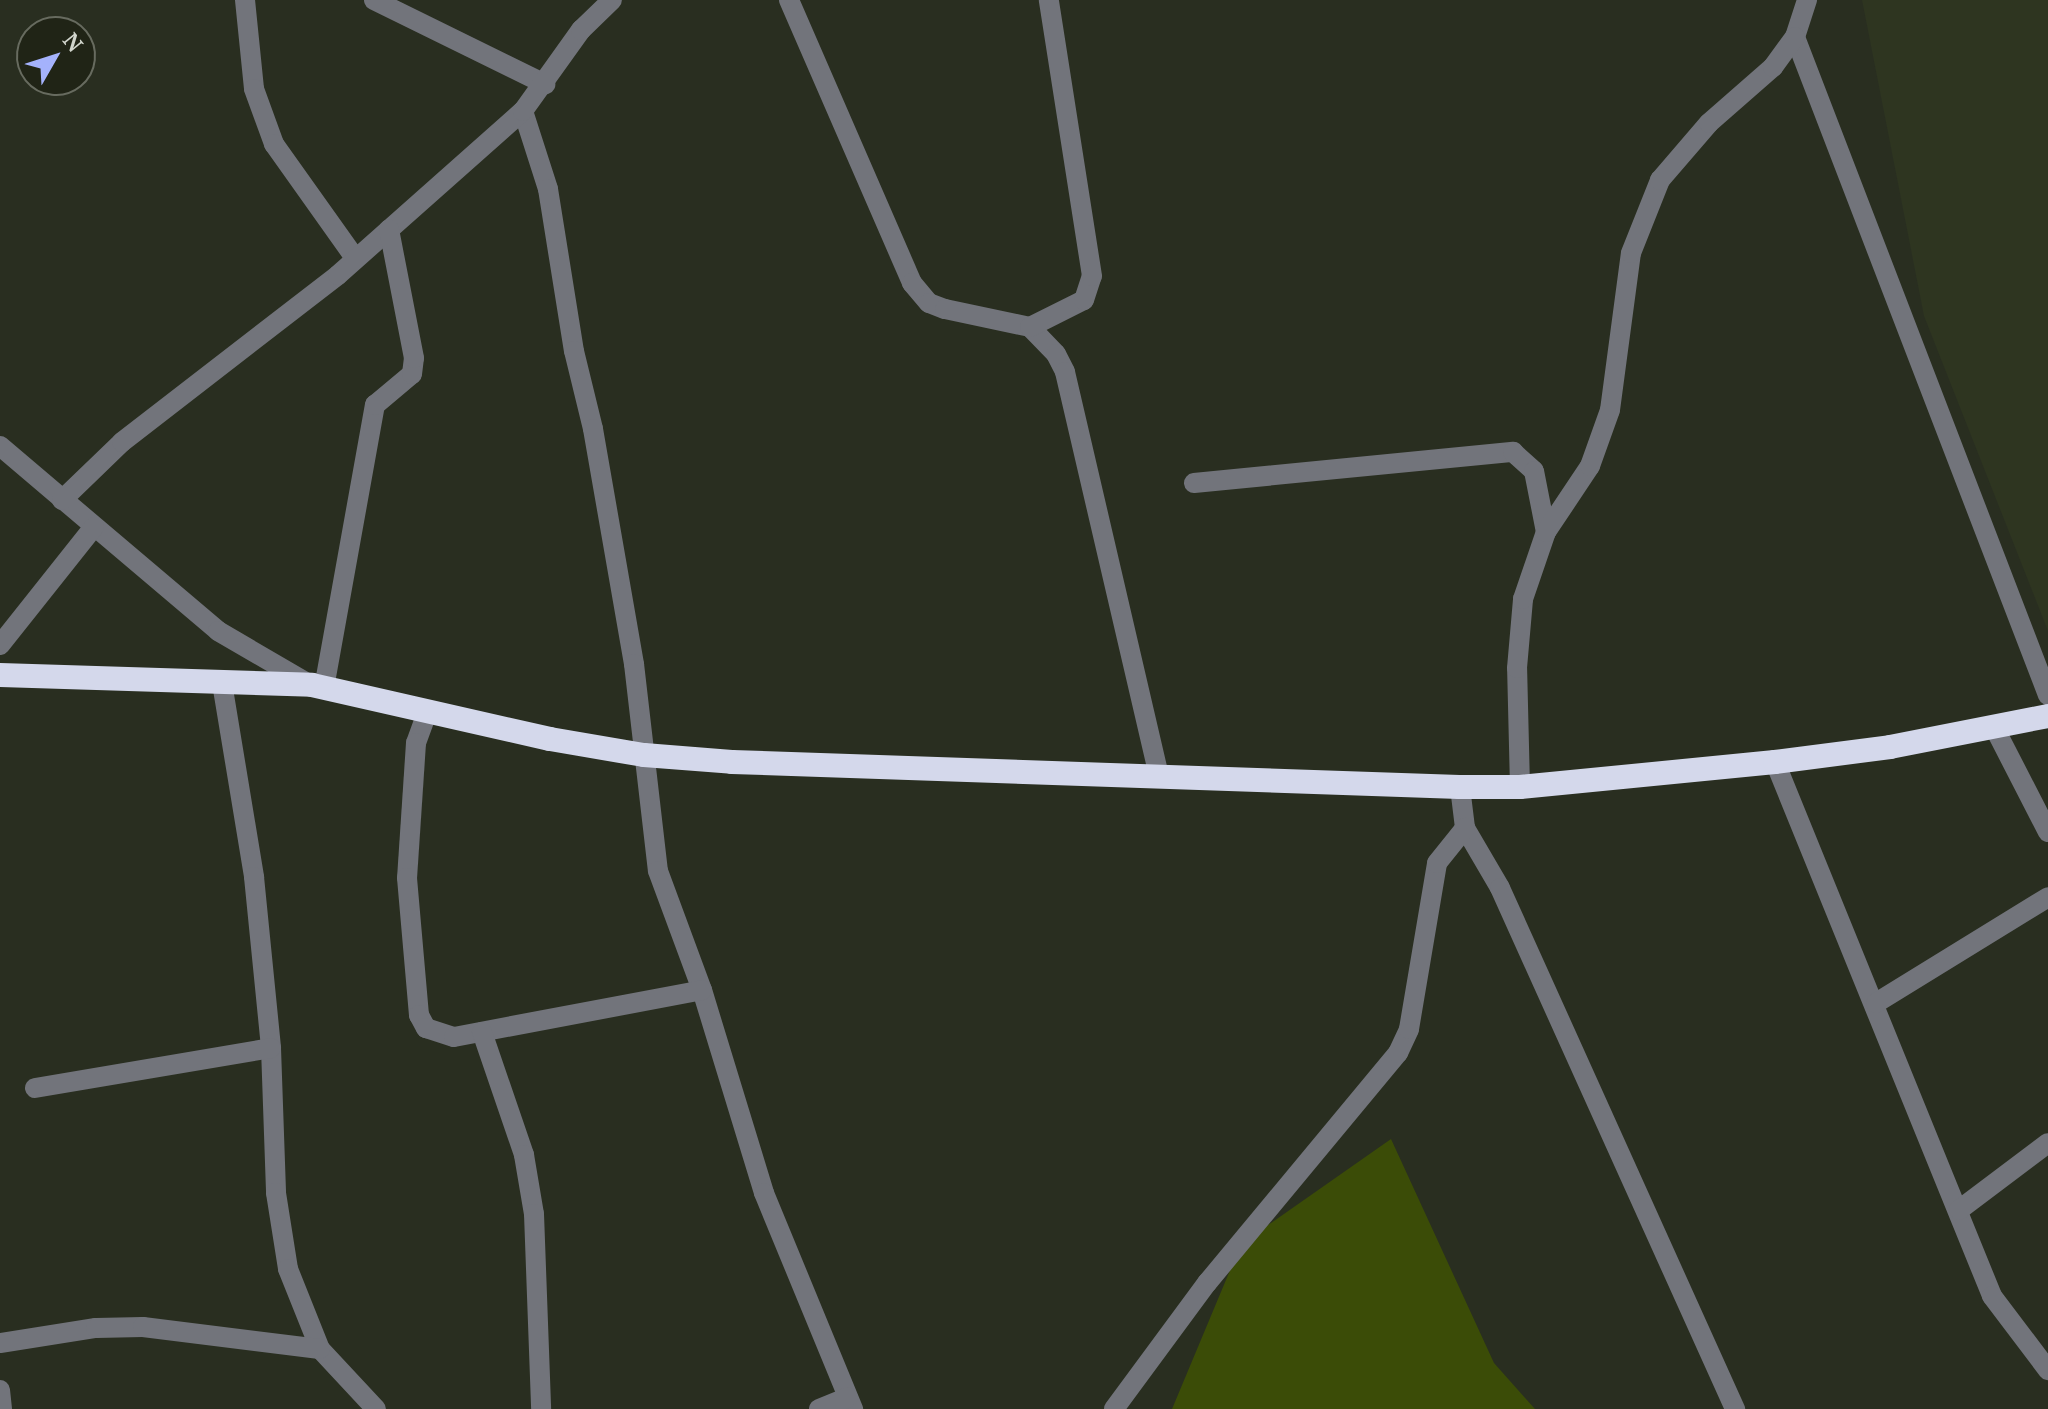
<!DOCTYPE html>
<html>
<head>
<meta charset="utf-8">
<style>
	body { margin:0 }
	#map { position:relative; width:2048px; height:1409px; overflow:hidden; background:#292e20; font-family:"PT Serif",serif }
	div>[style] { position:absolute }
	.built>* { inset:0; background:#2e3520 }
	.green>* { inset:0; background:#3b4c07 }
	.minor>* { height:20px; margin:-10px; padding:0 10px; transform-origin:10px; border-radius:10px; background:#72747b }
	.highway>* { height:24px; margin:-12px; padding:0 12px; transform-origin:12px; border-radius:12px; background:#d4d8eb }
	span { translate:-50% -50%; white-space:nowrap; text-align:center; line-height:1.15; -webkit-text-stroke:6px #202416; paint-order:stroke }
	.north { position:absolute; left:16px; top:16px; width:80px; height:80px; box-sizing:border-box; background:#202416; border:2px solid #676b5f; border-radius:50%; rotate:51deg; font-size:22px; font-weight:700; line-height:32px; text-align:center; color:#d1d5cc }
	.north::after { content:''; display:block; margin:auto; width:28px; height:36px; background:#a4b2fc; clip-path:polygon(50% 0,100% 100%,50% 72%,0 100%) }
</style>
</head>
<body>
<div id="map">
	<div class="built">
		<div style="clip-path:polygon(1862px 0,2048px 0,2048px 631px,1924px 316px)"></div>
	</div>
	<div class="green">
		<div style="clip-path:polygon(1391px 1139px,1494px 1363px,1535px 1409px,1172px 1409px,1241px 1244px)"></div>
	</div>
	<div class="minor">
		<div style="left:245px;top:0;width:89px;rotate:84.2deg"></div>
		<div style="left:254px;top:89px;width:59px;rotate:70deg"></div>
		<div style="left:274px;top:144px;width:140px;rotate:54.6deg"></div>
		<div style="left:374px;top:0;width:191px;rotate:26.2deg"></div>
		<div style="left:789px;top:0;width:309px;rotate:66.5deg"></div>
		<div style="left:912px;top:283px;width:26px;rotate:50deg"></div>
		<div style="left:929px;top:303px;width:17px;rotate:21deg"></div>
		<div style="left:945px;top:309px;width:87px;rotate:12deg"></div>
		<div style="left:1030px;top:327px;width:37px;rotate:46deg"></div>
		<div style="left:1056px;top:354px;width:20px;rotate:63deg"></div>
		<div style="left:1065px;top:372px;width:416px;rotate:76.9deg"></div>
		<div style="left:1807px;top:0;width:39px;rotate:108deg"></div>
		<div style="left:1795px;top:37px;width:705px;rotate:68.97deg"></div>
		<div style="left:523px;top:111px;width:82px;rotate:72.2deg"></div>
		<div style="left:548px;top:189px;width:164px;rotate:80.9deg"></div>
		<div style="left:574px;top:351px;width:80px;rotate:76.3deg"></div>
		<div style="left:593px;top:429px;width:239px;rotate:80.1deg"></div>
		<div style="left:634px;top:664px;width:208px;rotate:83.4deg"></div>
		<div style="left:658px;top:871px;width:127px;rotate:69.7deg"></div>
		<div style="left:702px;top:990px;width:212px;rotate:73deg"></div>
		<div style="left:764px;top:1193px;width:234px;rotate:67.6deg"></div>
		<div style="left:1030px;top:327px;width:60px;rotate:-26.6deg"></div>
		<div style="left:1084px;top:300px;width:25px;rotate:-72deg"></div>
		<div style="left:1092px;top:276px;width:279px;rotate:-98.9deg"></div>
		<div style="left:0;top:446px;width:286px;rotate:40.3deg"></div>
		<div style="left:218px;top:631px;width:105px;rotate:30.2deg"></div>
		<div style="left:1194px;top:483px;width:321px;rotate:-5.6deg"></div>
		<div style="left:1513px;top:452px;width:28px;rotate:42deg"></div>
		<div style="left:1534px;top:471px;width:62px;rotate:78.9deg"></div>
		<div style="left:62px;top:500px;width:83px;rotate:-44deg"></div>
		<div style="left:122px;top:442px;width:273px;rotate:-37.7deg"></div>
		<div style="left:338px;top:275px;width:247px;rotate:-41.6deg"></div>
		<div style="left:523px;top:111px;width:100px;rotate:-54.4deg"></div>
		<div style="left:581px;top:30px;width:43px;rotate:-44.1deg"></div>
		<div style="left:0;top:645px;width:151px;rotate:-51.5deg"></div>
		<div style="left:222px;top:683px;width:197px;rotate:80.6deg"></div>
		<div style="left:254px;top:877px;width:172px;rotate:84.3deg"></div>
		<div style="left:271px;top:1048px;width:145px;rotate:88deg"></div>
		<div style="left:276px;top:1193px;width:77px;rotate:81deg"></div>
		<div style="left:288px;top:1269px;width:86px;rotate:68.2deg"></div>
		<div style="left:320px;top:1349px;width:82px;rotate:47deg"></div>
		<div style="left:324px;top:688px;width:288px;rotate:-79.8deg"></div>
		<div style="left:375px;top:405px;width:48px;rotate:-40deg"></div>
		<div style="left:412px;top:374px;width:16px;rotate:-83deg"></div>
		<div style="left:414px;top:358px;width:131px;rotate:-101deg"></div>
		<div style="left:428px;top:710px;width:35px;rotate:110deg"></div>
		<div style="left:416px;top:743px;width:135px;rotate:93.8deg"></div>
		<div style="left:407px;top:878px;width:138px;rotate:85deg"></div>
		<div style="left:419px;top:1015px;width:15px;rotate:62deg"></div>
		<div style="left:426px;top:1028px;width:29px;rotate:18deg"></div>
		<div style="left:454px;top:1037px;width:252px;rotate:-10.7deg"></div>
		<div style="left:1994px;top:727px;width:118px;rotate:62.8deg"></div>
		<div style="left:1775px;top:762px;width:576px;rotate:67.88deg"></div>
		<div style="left:1992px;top:1296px;width:93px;rotate:52.9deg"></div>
		<div style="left:1460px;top:787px;width:41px;rotate:83deg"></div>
		<div style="left:1465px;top:828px;width:69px;rotate:59.7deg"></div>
		<div style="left:1500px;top:888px;width:572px;rotate:65.72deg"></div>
		<div style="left:1520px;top:787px;width:119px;rotate:-91.4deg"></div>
		<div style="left:1517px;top:668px;width:69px;rotate:-85deg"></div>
		<div style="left:1523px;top:599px;width:71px;rotate:-71.1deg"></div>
		<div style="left:1546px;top:532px;width:79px;rotate:-56.3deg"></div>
		<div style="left:1590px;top:466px;width:59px;rotate:-70.3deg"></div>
		<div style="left:1610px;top:410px;width:158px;rotate:-82.4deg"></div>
		<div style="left:1631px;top:253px;width:79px;rotate:-68.3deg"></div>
		<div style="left:1660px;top:180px;width:75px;rotate:-49.3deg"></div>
		<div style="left:1709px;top:123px;width:85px;rotate:-41.2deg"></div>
		<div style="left:1773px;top:67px;width:37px;rotate:-54deg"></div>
		<div style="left:1876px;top:1003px;width:202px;rotate:-31.6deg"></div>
		<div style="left:482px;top:1032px;width:130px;rotate:71.1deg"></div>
		<div style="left:524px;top:1155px;width:60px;rotate:80.4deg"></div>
		<div style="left:534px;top:1214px;width:195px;rotate:87.9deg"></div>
		<div style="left:35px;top:1088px;width:239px;rotate:-9.6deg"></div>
		<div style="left:1959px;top:1210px;width:111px;rotate:-37deg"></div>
		<div style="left:0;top:1343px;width:97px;rotate:-8.9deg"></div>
		<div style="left:96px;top:1328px;width:47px;rotate:-1.2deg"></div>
		<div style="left:143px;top:1327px;width:178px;rotate:7.1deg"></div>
		<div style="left:0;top:1390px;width:19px;rotate:84deg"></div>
		<div style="left:819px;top:1409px;width:31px;rotate:-22deg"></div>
		<div style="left:1114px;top:1409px;width:157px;rotate:-53.6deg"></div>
		<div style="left:1207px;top:1283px;width:299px;rotate:-50.3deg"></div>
		<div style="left:1398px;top:1053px;width:26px;rotate:-65deg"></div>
		<div style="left:1409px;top:1029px;width:168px;rotate:-80.4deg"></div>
		<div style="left:1437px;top:863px;width:45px;rotate:-51.3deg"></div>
	</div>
	<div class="highway">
		<div style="left:0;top:675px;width:312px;rotate:1.8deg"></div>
		<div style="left:312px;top:685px;width:244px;rotate:12.8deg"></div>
		<div style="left:550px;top:739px;width:95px;rotate:9.7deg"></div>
		<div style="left:644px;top:755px;width:88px;rotate:4.5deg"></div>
		<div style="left:732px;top:762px;width:728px;rotate:1.97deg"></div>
		<div style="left:1460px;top:787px;width:60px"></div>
		<div style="left:1520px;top:787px;width:256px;rotate:-5.6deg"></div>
		<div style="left:1775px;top:762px;width:116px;rotate:-7.4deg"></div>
		<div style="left:1890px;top:747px;width:161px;rotate:-11.1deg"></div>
	</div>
	<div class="north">N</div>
</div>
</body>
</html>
